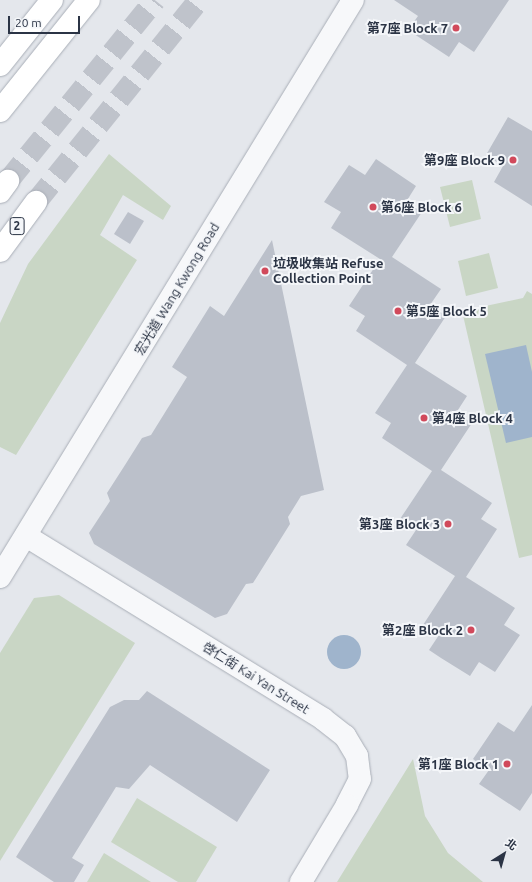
<!DOCTYPE html>
<html>
<head>
<meta charset="utf-8">
<style>
	body { margin:0 }
	#map { position:relative; width:532px; height:882px; overflow:hidden; background:#e4e7ec; font-family:Ubuntu,"Noto Sans TC",sans-serif }
	div>[style] { position:absolute }
	.green>* { inset:0; background:#c9d6c5 }
	.water>* { inset:0; background:#9fb4cc }
	.round { border-radius:50% }
	.building>* { inset:0; background:#bbc0ca }
	.highway-tunnel>* { height:22px; margin-top:-11px; transform-origin:0; background:repeating-linear-gradient(90deg,#bfc3cb 0 22px,transparent 0 33px) }
	.roads { filter:drop-shadow(0 0 1px #a9aeb7) drop-shadow(0 0 1px #a9aeb7) }
	.minor>* { height:22px; margin:-11px; padding:0 11px; transform-origin:11px; border-radius:11px; background:#f7f8fa }
	.major>* { height:22px; margin:-11px; padding:0 11px; transform-origin:11px; border-radius:11px; background:#fff }
	.highway>* { height:22px; margin:-11px; padding:0 11px; transform-origin:11px; border-radius:11px; background:#fff }
	.dots>* { width:11px; height:11px; translate:-50% -50%; box-sizing:border-box; border:2px solid #f4f6f9; border-radius:50% }
	span { translate:-50% -50%; white-space:nowrap; text-align:center; line-height:1.15; -webkit-text-stroke:4px #f4f6f9; paint-order:stroke }
	.shield-label span { padding:1px 3px; background:#f4f6f9; border:1px solid; border-radius:3px; -webkit-text-stroke-width:0 }
	.shield-label { font-size:12px; color:#2b3445; font-weight:700 }
	.poi-label { font-size:13px; color:#2b3445; font-weight:700 }
	.right { translate:-100% -50%; text-align:right }
	.left { translate:0 -50%; text-align:left }
	.street-label { font-size:13px; color:#2b3445 }
	.north { position:absolute; left:484px; top:834px; width:40px; height:40px; -webkit-text-stroke:3px #f4f6f9; paint-order:stroke; rotate:37deg; font-size:11px; font-weight:700; line-height:16px; text-align:center; color:#2b3445 }
	.north::after { content:''; display:block; margin:auto; width:14px; height:18px; background:#2b3445; clip-path:polygon(50% 0,100% 100%,50% 72%,0 100%) }
	.scale { position:absolute; left:8px; top:16px; width:72px; height:18px; box-sizing:border-box; border:2px solid #2b3445; border-top:0; padding-left:5px; font-size:12px; line-height:14px; white-space:nowrap; color:#2b3445; -webkit-text-stroke:3px #f4f6f9; paint-order:stroke }
</style>
</head>
<body>
<div id="map">
	<div class="green">
		<div style="clip-path:polygon(109px 154px,171px 206px,163px 220px,123px 195px,100px 235px,137px 260px,16px 455px,0 447px,0 323px,28px 264px)"></div>
		<div style="clip-path:polygon(472px 180px,481px 219px,450px 227px,440px 187px)"></div>
		<div style="clip-path:polygon(489px 253px,498px 288px,466px 296px,458px 261px)"></div>
		<div style="clip-path:polygon(527px 291px,532px 294px,532px 555px,519px 558px,462px 311px,523px 298px)"></div>
		<div style="clip-path:polygon(59px 595px,135px 643px,0 861px,0 653px,34px 598px)"></div>
		<div style="clip-path:polygon(413px 759px,425px 816px,448px 853px,483px 882px,337px 882px)"></div>
		<div style="clip-path:polygon(137px 798px,217px 847px,196px 882px,178px 882px,111px 842px)"></div>
		<div style="clip-path:polygon(104px 853px,151px 882px,87px 882px)"></div>
	</div>
	<div class="water">
		<div style="clip-path:polygon(526px 345px,532px 372px,532px 437px,506px 443px,485px 354px)"></div>
		<div class="round" style="left:327px;top:635px;width:34px;height:34px"></div>
	</div>
	<div class="building">
		<div style="clip-path:polygon(394px 0,509px 0,474px 52px,459px 42px,449px 57px,408px 30px,418px 16px)"></div>
		<div style="clip-path:polygon(508px 117px,532px 131px,532px 206px,494px 182px,503px 166px,486px 155px)"></div>
		<div style="clip-path:polygon(376px 159px,416px 186px,406px 202px,422px 212px,392px 257px,441px 289px,430px 305px,446px 316px,415px 363px,467px 396px,456px 413px,472px 423px,441px 470px,492px 503px,481px 519px,497px 529px,466px 577px,515px 608px,504px 625px,520px 635px,495px 672px,479px 662px,470px 676px,441px 658px,429px 650px,439px 635px,423px 625px,455px 576px,406px 545px,416px 530px,400px 519px,432px 471px,382px 438px,391px 423px,375px 413px,407px 365px,356px 331px,365px 316px,349px 306px,380px 259px,331px 228px,341px 212px,324px 202px,349px 165px,365px 175px)"></div>
		<div style="clip-path:polygon(128px 212px,144px 221px,130px 244px,114px 234px)"></div>
		<div style="clip-path:polygon(272px 240px,324px 490px,301px 496px,288px 517px,290px 524px,253px 583px,246px 584px,227px 614px,215px 618px,94px 544px,89px 533px,110px 501px,107px 493px,125px 465px,142px 438px,151px 435px,187px 377px,172px 367px,210px 306px,224px 316px)"></div>
		<div style="clip-path:polygon(147px 691px,270px 770px,237px 822px,150px 765px,129px 789px,116px 787px,72px 858px,84px 865px,74px 882px,54px 882px,16px 857px,110px 707px,124px 700px,139px 700px)"></div>
		<div style="clip-path:polygon(532px 705px,532px 793px,520px 811px,479px 784px,489px 770px,473px 759px,498px 722px,514px 732px)"></div>
	</div>
	<div class="highway-tunnel">
		<div style="left:8px;top:181px;width:233px;rotate:-50.9deg"></div>
		<div style="left:36px;top:202px;width:260px;rotate:-51.1deg"></div>
	</div>
	<div class="roads">
		<div class="minor">
			<div style="left:26px;top:536px;width:349px;rotate:31.6deg"></div>
			<div style="left:323px;top:719px;width:28px;rotate:38deg"></div>
			<div style="left:345px;top:736px;width:23px;rotate:59deg"></div>
			<div style="left:357px;top:756px;width:23px;rotate:83deg"></div>
			<div style="left:360px;top:779px;width:29px;rotate:117deg"></div>
			<div style="left:347px;top:805px;width:90px;rotate:120.9deg"></div>
			<div style="left:0;top:577px;width:676px;rotate:-58.54deg"></div>
		</div>
		<div class="major">
			<div style="left:0;top:65px;width:83px;rotate:-51.3deg"></div>
			<div style="left:0;top:111px;width:142px;rotate:-51.3deg"></div>
		</div>
		<div class="highway">
			<div style="left:0;top:192px;width:14px;rotate:-54deg"></div>
			<div style="left:0;top:251px;width:61px;rotate:-53.7deg"></div>
		</div>
	</div>
	<div class="dots">
		<div style="left:456px;top:28px;background:#d1495b"></div>
		<div style="left:513px;top:160px;background:#d1495b"></div>
		<div style="left:373px;top:207px;background:#d1495b"></div>
		<div style="left:265px;top:271px;background:#d1495b"></div>
		<div style="left:398px;top:311px;background:#d1495b"></div>
		<div style="left:424px;top:418px;background:#d1495b"></div>
		<div style="left:448px;top:524px;background:#d1495b"></div>
		<div style="left:471px;top:630px;background:#d1495b"></div>
		<div style="left:507px;top:764px;background:#d1495b"></div>
	</div>
	<div class="shield-label">
		<span style="left:17px;top:226px">2</span>
	</div>
	<div class="poi-label">
		<span class="right" style="left:448px;top:28px">第7座 Block 7</span>
		<span class="right" style="left:505px;top:160px">第9座 Block 9</span>
		<span class="left" style="left:381px;top:207px">第6座 Block 6</span>
		<span class="left" style="left:273px;top:271px">垃圾收集站 Refuse<br>Collection Point</span>
		<span class="left" style="left:406px;top:311px">第5座 Block 5</span>
		<span class="left" style="left:432px;top:418px">第4座 Block 4</span>
		<span class="right" style="left:440px;top:524px">第3座 Block 3</span>
		<span class="right" style="left:463px;top:630px">第2座 Block 2</span>
		<span class="right" style="left:499px;top:764px">第1座 Block 1</span>
	</div>
	<div class="street-label">
		<span style="left:177px;top:289px;rotate:-59deg">宏光道 Wang Kwong Road</span>
		<span style="left:256px;top:678px;rotate:32deg">啓仁街 Kai Yan Street</span>
	</div>
	<div class="north">北</div>
	<div class="scale">20 m</div>
</div>
</body>
</html>
